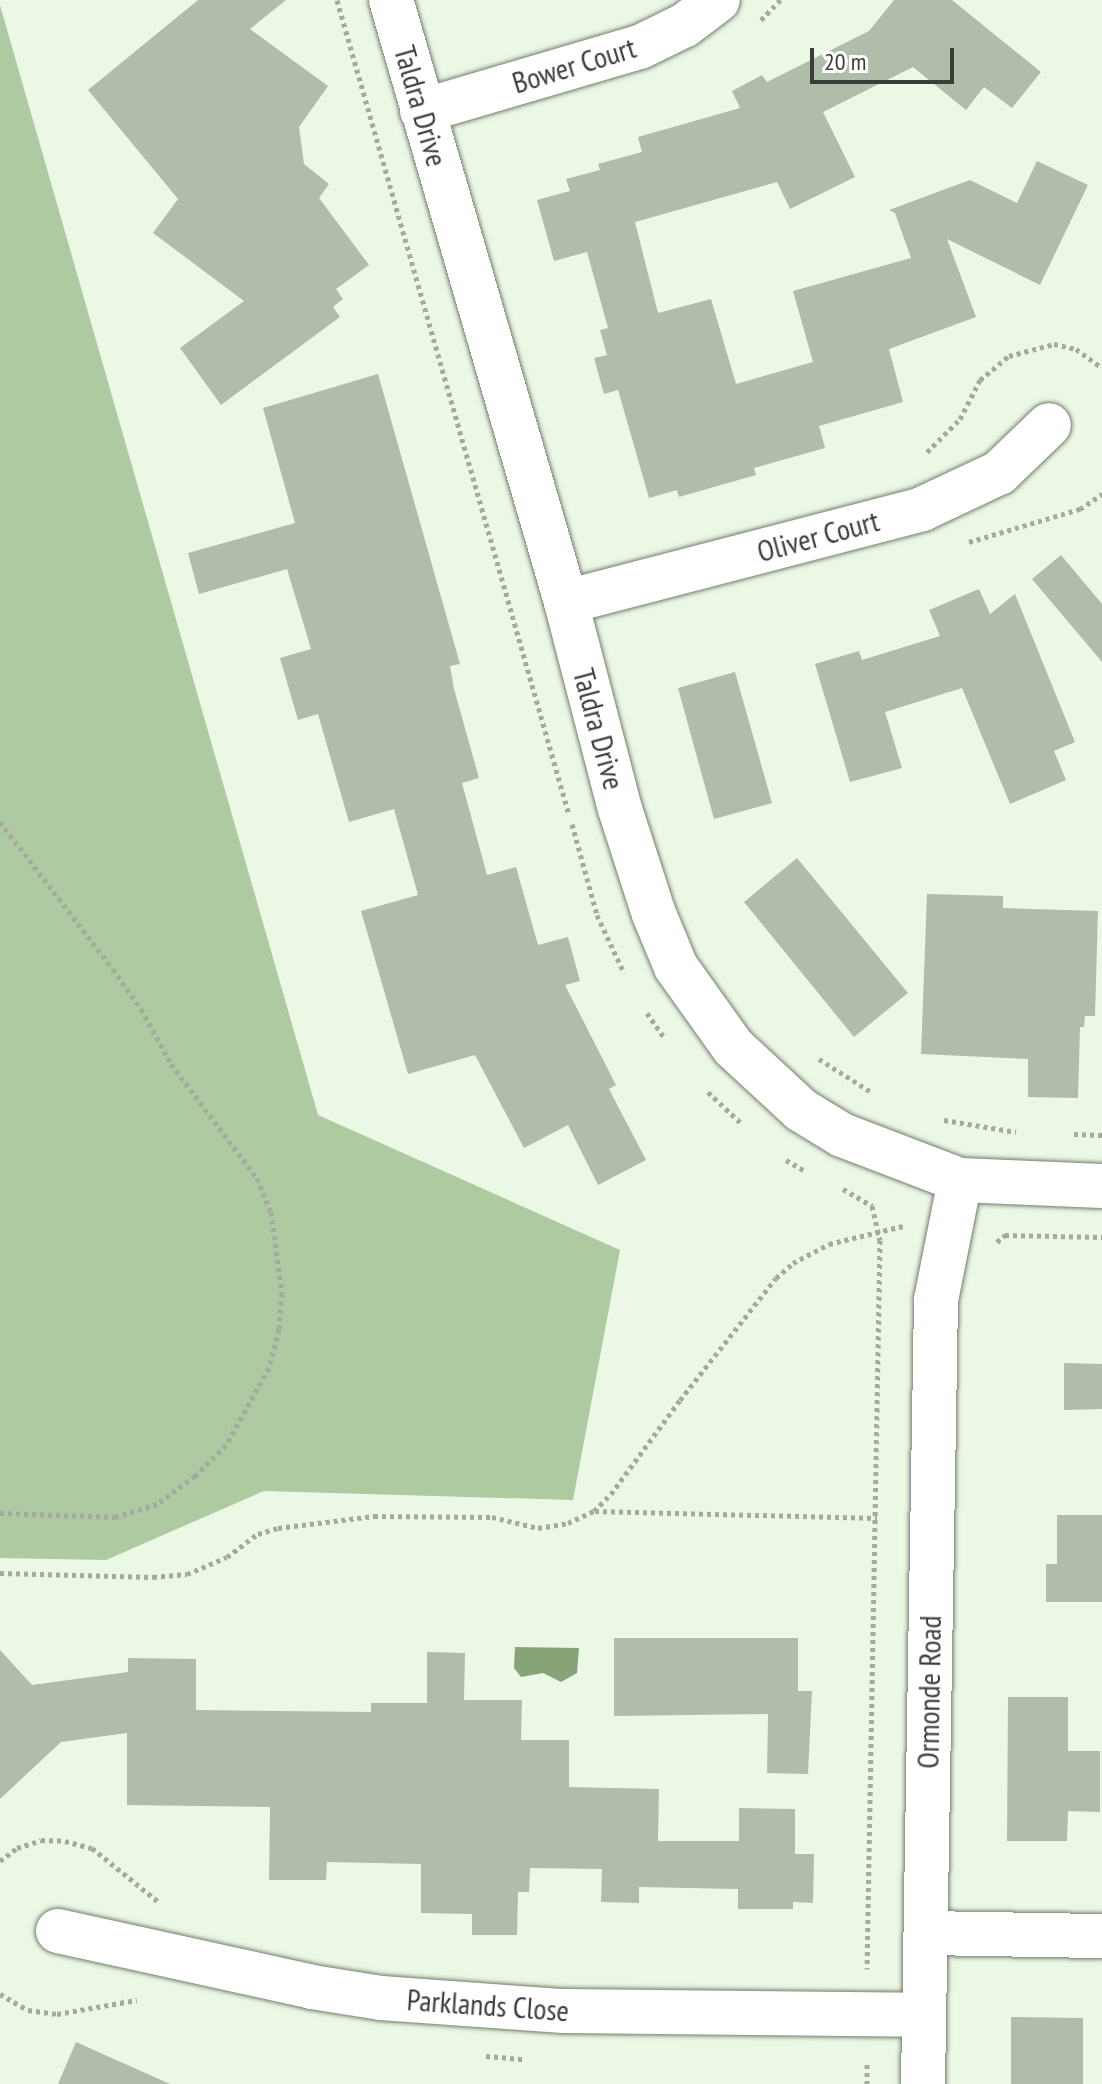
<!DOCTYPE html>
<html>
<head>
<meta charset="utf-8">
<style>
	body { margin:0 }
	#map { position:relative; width:1102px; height:2084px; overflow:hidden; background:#ebf8e5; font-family:"PT Sans Narrow",sans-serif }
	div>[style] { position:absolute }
	.green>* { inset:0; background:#aecaa0 }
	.water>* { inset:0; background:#87a478 }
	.building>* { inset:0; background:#b1bdab }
	.path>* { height:5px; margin-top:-2.5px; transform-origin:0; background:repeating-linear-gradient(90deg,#a2ab9d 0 4px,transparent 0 8px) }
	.roads { filter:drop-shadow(0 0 2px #737e6d) drop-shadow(0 0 2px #737e6d) }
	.minor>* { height:44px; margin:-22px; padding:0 22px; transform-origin:22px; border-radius:22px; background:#fff }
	span { translate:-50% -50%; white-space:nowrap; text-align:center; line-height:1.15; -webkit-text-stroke:6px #fff; paint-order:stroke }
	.street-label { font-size:30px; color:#393e37 }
	.scale { position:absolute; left:810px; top:48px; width:144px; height:36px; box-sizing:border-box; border:4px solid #393e37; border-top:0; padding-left:10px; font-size:24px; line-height:28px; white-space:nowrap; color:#393e37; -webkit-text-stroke:6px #fff; paint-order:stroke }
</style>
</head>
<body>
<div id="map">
	<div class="green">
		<div style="clip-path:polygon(0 5px,318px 1115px,620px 1250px,573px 1500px,264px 1491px,106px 1560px,0 1558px)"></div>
	</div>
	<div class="water">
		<div style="clip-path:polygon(515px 1647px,579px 1648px,577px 1673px,561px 1682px,543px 1673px,521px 1677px,514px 1668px)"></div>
	</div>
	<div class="building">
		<div style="clip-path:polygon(198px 0,286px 0,250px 29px,328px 86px,299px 127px,304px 164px,329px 184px,319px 198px,369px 265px,336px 289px,343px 299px,333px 307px,340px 317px,221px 405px,180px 348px,244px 301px,153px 233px,178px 199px,88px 90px)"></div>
		<div style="clip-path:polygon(894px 0,952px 0,1041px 72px,1012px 108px,984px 87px,966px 110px,913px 67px,823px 112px,855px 177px,790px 209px,777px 182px,635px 222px,658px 313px,711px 299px,736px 384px,813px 362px,793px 291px,911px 258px,895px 213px,889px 210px,970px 180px,1017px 203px,1037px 161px,1088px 185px,1040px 285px,947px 239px,976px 317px,889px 349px,903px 402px,819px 426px,825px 448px,754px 468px,756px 475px,679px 497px,677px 490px,649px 498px,618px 390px,604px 394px,594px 358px,607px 355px,600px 330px,608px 328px,587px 252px,554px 261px,537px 200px,570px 191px,566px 179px,600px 170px,598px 164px,642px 152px,638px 137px,740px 108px,732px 91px,762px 75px,767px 82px,869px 31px)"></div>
		<div style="clip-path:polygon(378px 374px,460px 664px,450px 666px,454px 689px,479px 778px,462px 783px,487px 875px,516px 867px,538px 945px,568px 937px,580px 981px,565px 985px,616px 1085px,609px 1089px,646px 1160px,598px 1185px,568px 1125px,524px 1148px,475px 1055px,408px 1074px,361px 911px,418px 895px,394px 809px,349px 822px,318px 714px,298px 720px,280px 658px,311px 649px,287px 569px,199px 594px,188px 553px,295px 523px,263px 408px)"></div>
		<div style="clip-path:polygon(1061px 555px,1102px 604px,1102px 662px,1032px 579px)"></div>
		<div style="clip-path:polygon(979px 589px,990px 614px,1015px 594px,1075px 742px,1054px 751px,1066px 780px,1010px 804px,962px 688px,885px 712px,902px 768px,850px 782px,815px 664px,859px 651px,862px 660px,940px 636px,929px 610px)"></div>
		<div style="clip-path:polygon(735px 672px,772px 803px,714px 819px,678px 688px)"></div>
		<div style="clip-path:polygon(797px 858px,908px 993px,854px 1037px,744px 902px)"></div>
		<div style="clip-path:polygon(927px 894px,1003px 896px,1003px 908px,1098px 911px,1095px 1016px,1085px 1016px,1084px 1027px,1080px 1027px,1078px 1098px,1028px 1097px,1028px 1059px,921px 1054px)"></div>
		<div style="clip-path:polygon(1064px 1363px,1102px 1364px,1102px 1409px,1064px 1410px)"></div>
		<div style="clip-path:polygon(1057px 1515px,1102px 1515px,1102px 1602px,1046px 1602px,1046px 1564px,1057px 1564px)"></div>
		<div style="clip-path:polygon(614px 1638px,798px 1638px,798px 1691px,812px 1691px,808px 1774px,767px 1773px,768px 1714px,614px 1716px)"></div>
		<div style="clip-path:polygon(0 1650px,32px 1685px,128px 1672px,128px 1658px,196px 1659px,196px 1710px,371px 1712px,371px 1703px,427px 1703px,427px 1652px,465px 1653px,464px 1700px,522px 1700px,521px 1740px,569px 1740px,569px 1787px,659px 1789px,658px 1841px,739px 1841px,739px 1808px,795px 1809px,795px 1854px,814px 1854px,813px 1903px,793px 1902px,793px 1909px,738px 1909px,738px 1889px,639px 1887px,639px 1903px,601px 1902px,602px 1869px,530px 1868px,529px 1892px,518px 1892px,517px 1935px,472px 1935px,472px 1914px,421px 1913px,421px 1864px,327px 1862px,326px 1880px,269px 1880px,270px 1807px,127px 1805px,127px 1733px,61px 1742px,0 1799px)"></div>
		<div style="clip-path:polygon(1008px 1697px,1068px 1697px,1068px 1751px,1100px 1751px,1100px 1812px,1068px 1811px,1067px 1841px,1007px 1841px)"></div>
		<div style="clip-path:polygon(1011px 2017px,1083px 2018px,1083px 2084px,1011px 2084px)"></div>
		<div style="clip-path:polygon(76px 2042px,170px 2084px,58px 2084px)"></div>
	</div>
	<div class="path">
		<div style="left:337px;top:0;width:847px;rotate:74.11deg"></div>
		<div style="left:761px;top:20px;width:28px;rotate:-46deg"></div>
		<div style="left:927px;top:452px;width:47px;rotate:-45deg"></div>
		<div style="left:960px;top:419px;width:44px;rotate:-62.9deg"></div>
		<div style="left:980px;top:380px;width:38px;rotate:-40deg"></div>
		<div style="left:1009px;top:356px;width:47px;rotate:-14.9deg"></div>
		<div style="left:1054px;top:344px;width:23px;rotate:13deg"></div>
		<div style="left:1076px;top:349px;width:32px;rotate:36deg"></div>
		<div style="left:969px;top:542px;width:116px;rotate:-16.6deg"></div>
		<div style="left:1080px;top:509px;width:27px;rotate:-34deg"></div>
		<div style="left:0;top:822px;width:185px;rotate:52.5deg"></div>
		<div style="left:113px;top:969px;width:49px;rotate:55deg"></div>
		<div style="left:141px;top:1009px;width:63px;rotate:61.4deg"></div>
		<div style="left:171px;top:1064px;width:143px;rotate:53deg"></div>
		<div style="left:257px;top:1178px;width:37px;rotate:68deg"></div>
		<div style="left:271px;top:1212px;width:82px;rotate:82.3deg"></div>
		<div style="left:282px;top:1293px;width:36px;rotate:95deg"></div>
		<div style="left:279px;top:1329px;width:40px;rotate:104.4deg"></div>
		<div style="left:269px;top:1368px;width:88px;rotate:119.2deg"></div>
		<div style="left:226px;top:1445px;width:44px;rotate:135deg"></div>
		<div style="left:195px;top:1476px;width:47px;rotate:143.6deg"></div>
		<div style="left:157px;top:1504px;width:43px;rotate:162.4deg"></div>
		<div style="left:116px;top:1517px;width:116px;rotate:-178deg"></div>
		<div style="left:572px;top:824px;width:94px;rotate:74.6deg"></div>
		<div style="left:597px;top:915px;width:64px;rotate:65deg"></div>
		<div style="left:647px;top:1013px;width:29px;rotate:55deg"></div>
		<div style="left:819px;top:1059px;width:62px;rotate:32.4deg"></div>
		<div style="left:708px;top:1092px;width:45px;rotate:43.2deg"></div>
		<div style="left:944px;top:1120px;width:73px;rotate:9.5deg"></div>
		<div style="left:1074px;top:1134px;width:28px;rotate:2deg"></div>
		<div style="left:786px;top:1160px;width:22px;rotate:30deg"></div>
		<div style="left:843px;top:1189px;width:34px;rotate:30deg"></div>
		<div style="left:872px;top:1206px;width:35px;rotate:77deg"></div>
		<div style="left:880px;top:1240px;width:729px;rotate:91.02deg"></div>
		<div style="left:997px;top:1242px;width:11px;rotate:-41deg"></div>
		<div style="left:1005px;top:1235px;width:97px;rotate:1.2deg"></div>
		<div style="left:595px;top:1511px;width:282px;rotate:1.4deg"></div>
		<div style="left:0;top:1573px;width:153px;rotate:1.5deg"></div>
		<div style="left:153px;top:1577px;width:34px;rotate:-5deg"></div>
		<div style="left:187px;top:1574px;width:43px;rotate:-23deg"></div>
		<div style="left:227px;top:1557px;width:39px;rotate:-37deg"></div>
		<div style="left:258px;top:1534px;width:21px;rotate:-17deg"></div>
		<div style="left:278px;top:1528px;width:97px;rotate:-7.1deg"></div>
		<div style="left:374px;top:1516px;width:118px;rotate:0.5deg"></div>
		<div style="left:492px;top:1517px;width:47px;rotate:13.4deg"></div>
		<div style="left:538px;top:1528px;width:30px;rotate:-9deg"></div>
		<div style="left:568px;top:1523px;width:29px;rotate:-25deg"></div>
		<div style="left:594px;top:1511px;width:24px;rotate:-45deg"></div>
		<div style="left:611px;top:1494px;width:117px;rotate:-53.7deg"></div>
		<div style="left:680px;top:1400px;width:155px;rotate:-51.8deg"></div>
		<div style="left:776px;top:1278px;width:23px;rotate:-41deg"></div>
		<div style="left:793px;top:1263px;width:41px;rotate:-27.8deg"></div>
		<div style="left:829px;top:1244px;width:76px;rotate:-13.7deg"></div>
		<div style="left:0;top:1861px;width:21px;rotate:-37deg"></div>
		<div style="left:17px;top:1848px;width:25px;rotate:-18deg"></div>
		<div style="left:41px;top:1840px;width:24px;rotate:2deg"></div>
		<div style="left:65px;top:1841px;width:28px;rotate:15deg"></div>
		<div style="left:92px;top:1848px;width:87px;rotate:39deg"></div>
		<div style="left:0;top:1994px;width:32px;rotate:30deg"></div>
		<div style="left:28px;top:2010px;width:29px;rotate:8deg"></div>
		<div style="left:57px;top:2014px;width:81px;rotate:-9.9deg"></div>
		<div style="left:486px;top:2056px;width:38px;rotate:5deg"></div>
		<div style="left:867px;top:2084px;width:23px;rotate:-90deg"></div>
	</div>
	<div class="roads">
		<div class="minor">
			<div style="left:391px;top:0;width:627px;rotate:73.79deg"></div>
			<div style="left:566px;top:602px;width:214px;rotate:75.4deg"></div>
			<div style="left:620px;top:809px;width:110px;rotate:72.1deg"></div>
			<div style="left:654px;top:914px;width:57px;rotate:67.5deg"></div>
			<div style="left:676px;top:967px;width:98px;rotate:54.5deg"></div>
			<div style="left:733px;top:1047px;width:93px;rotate:42.8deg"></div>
			<div style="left:801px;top:1110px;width:48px;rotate:31.4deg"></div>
			<div style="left:842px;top:1135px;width:126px;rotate:20.9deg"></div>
			<div style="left:960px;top:1180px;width:142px;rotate:2.4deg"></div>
			<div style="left:422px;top:111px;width:227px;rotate:-16.4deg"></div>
			<div style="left:640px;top:47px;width:50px;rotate:-26.1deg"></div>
			<div style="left:685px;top:25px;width:41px;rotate:-37.1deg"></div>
			<div style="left:566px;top:602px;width:368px;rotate:-14.6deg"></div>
			<div style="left:922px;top:509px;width:85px;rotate:-25.1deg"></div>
			<div style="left:999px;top:473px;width:69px;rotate:-43.8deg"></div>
			<div style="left:58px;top:1931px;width:260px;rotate:12.4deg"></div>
			<div style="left:312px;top:1987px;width:70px;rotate:9.1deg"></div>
			<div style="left:381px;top:1998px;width:183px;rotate:4.1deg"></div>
			<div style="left:564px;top:2011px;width:360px;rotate:0.6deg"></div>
			<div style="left:926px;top:1933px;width:176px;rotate:1deg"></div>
			<div style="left:923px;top:2084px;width:784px;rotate:-89.05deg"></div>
			<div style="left:936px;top:1300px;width:122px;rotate:-78.7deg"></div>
		</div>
	</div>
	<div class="street-label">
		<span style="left:574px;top:65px;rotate:-17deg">Bower Court</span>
		<span style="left:421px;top:106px;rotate:74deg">Taldra Drive</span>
		<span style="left:818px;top:536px;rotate:-15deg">Oliver Court</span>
		<span style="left:599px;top:729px;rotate:75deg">Taldra Drive</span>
		<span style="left:929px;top:1692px;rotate:-89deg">Ormonde Road</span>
		<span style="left:488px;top:2005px;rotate:4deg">Parklands Close</span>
	</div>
	<div class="scale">20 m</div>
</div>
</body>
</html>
